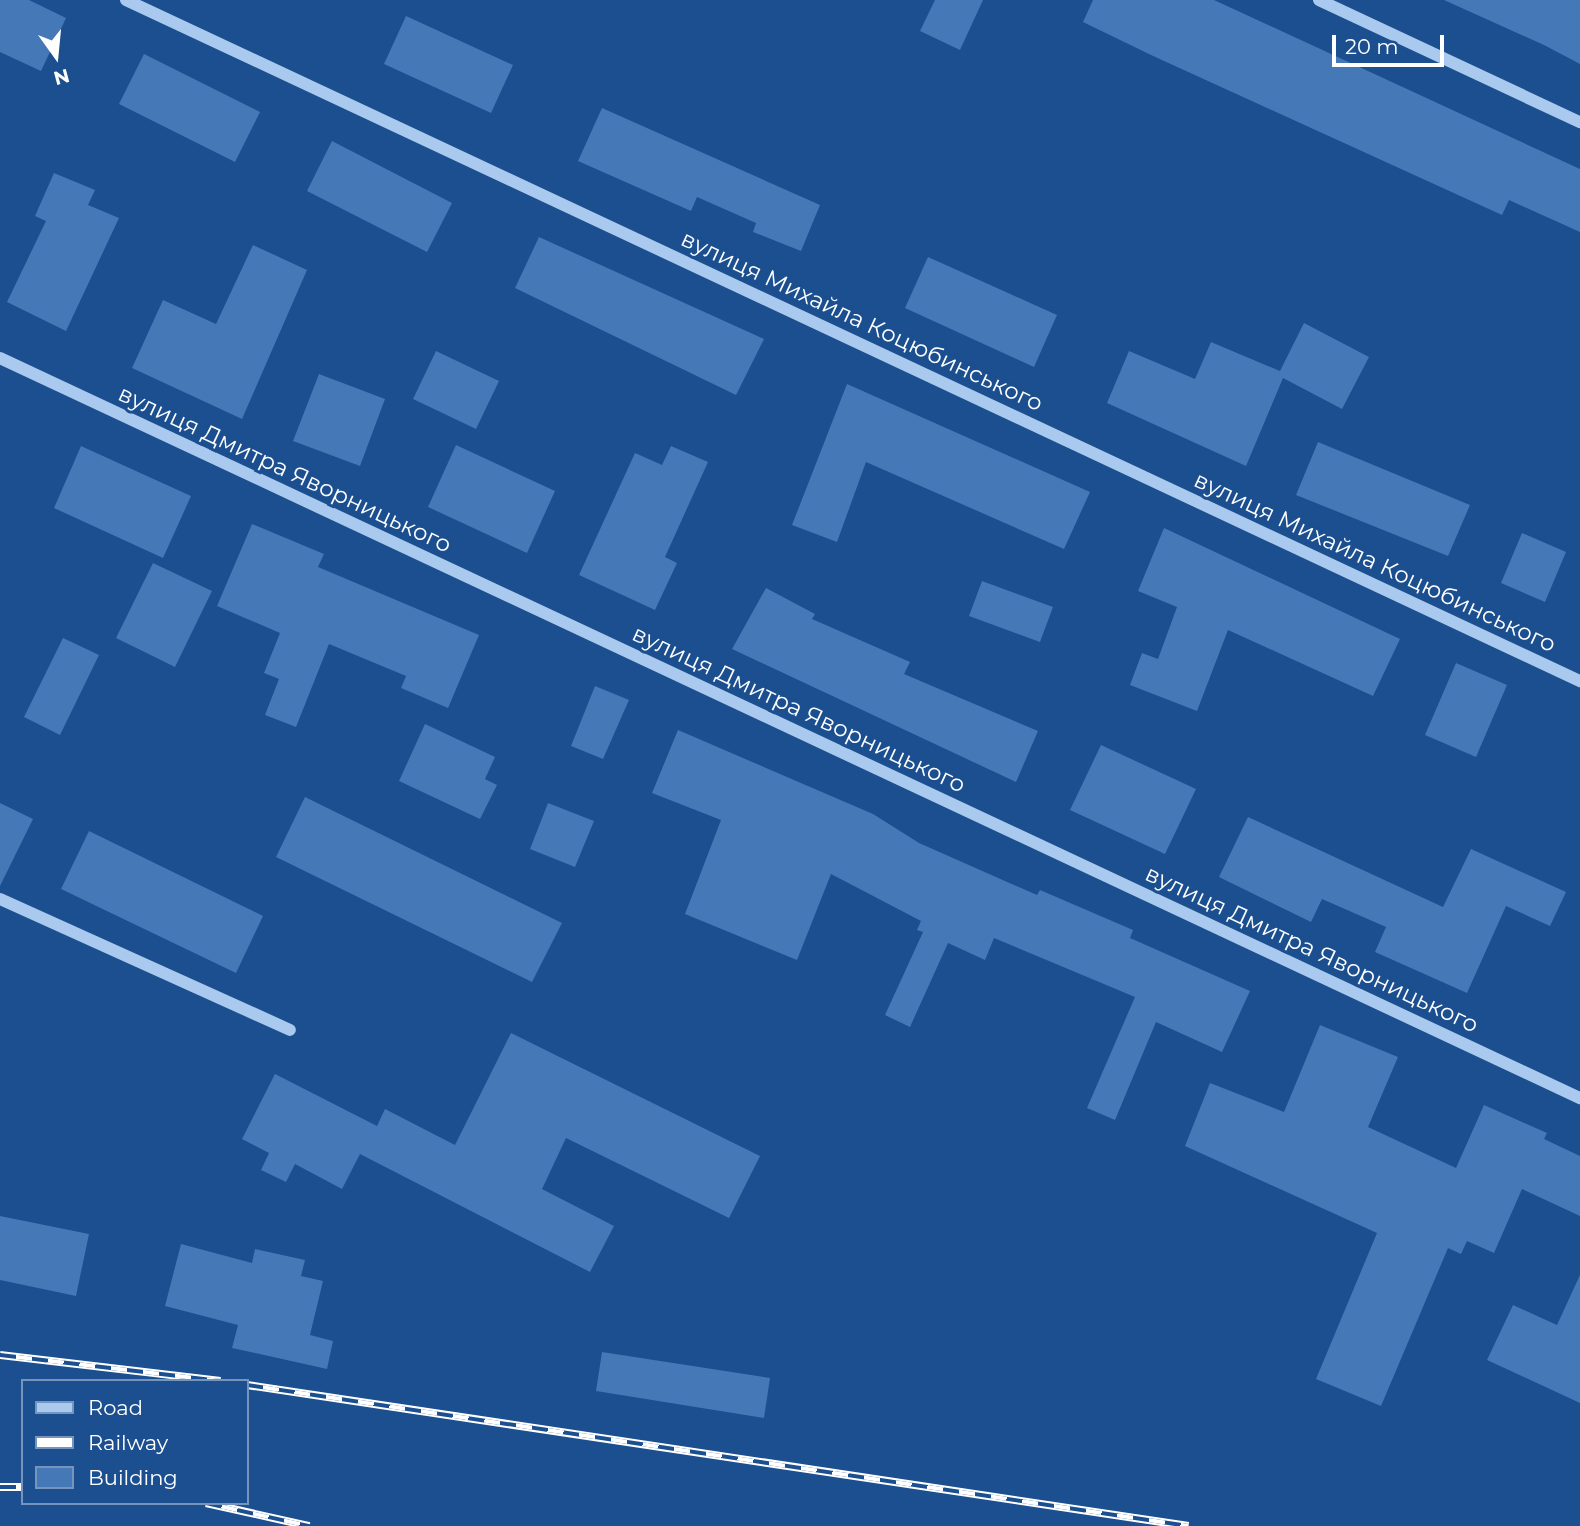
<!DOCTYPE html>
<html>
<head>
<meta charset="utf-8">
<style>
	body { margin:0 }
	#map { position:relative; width:1580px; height:1526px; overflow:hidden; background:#1b4f8f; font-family:Montserrat,sans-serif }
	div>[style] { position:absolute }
	.building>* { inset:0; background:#4478b7 }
	.minor>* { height:12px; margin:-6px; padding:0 6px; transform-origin:6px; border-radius:6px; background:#a9c9ee }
	.rail>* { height:8px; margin-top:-4px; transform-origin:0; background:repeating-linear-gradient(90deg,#1b4f8f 0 16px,#fff 0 32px); box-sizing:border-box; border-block:2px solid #fff }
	span { translate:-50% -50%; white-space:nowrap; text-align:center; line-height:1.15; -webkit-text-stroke:6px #1b4f8f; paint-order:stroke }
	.street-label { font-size:23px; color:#fff }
	.legend { position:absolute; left:21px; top:1379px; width:228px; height:126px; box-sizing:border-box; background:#1b4f8f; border:2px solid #7695bc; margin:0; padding:9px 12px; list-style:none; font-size:21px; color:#fff }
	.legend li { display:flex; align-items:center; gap:14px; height:35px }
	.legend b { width:35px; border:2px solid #7695bc }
	.north { position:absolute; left:21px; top:21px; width:70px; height:70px; -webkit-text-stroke:5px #1b4f8f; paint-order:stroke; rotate:165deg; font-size:19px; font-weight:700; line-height:28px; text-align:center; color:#fff }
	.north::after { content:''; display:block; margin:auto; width:24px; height:32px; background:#fff; clip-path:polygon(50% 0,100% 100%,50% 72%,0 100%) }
	.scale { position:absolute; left:1332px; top:35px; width:112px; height:32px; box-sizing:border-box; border:4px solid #fff; border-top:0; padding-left:9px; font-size:21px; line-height:24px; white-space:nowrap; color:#fff; -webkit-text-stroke:5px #1b4f8f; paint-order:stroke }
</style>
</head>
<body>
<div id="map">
	<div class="building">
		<div style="clip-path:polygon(0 0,29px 0,66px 18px,41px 71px,0 52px)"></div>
		<div style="clip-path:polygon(935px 0,983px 0,960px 50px,920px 31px)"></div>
		<div style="clip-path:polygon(1093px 0,1214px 0,1580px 169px,1580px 232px,1509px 200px,1502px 215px,1151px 55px,1083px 22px)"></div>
		<div style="clip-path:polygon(1444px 0,1580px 0,1580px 64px,1544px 45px)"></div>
		<div style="clip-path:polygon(406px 16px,513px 65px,491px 113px,384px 64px)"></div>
		<div style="clip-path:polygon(144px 54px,260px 112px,235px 162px,119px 104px)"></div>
		<div style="clip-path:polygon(602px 108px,820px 205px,801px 251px,753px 232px,756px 223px,697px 197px,691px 211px,578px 161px)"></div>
		<div style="clip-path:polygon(332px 141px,452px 203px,427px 252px,307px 191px)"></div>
		<div style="clip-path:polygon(54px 173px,95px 190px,88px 205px,119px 218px,66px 331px,7px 302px,46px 221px,35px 216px)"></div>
		<div style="clip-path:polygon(539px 237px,764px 339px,736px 395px,515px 288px)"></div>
		<div style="clip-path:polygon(253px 245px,307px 270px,242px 419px,132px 368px,163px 300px,216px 324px)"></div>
		<div style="clip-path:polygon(928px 257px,1057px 315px,1034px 367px,905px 308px)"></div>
		<div style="clip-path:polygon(1304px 323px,1369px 357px,1342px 409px,1283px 378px,1246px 466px,1107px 403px,1129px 351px,1195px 379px,1211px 342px,1280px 371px)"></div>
		<div style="clip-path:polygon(436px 351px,499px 381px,476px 429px,413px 399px)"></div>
		<div style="clip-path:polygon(319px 374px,385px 399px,360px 466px,293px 441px)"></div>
		<div style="clip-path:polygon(847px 384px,1090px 492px,1064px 549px,866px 462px,837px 542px,792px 525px)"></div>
		<div style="clip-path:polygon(1318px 442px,1470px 505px,1448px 556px,1296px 495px)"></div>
		<div style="clip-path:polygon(456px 445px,555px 491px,527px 553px,428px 507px)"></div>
		<div style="clip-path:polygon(81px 446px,191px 496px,163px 558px,54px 508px)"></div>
		<div style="clip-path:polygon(671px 446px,708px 462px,665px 557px,677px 563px,655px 610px,579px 575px,635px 453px,662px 465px)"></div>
		<div style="clip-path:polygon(252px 524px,324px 554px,318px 567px,479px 635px,448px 708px,401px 688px,406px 676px,329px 644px,296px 727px,265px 715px,279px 679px,264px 673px,280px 633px,217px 606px)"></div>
		<div style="clip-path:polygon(1164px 528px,1400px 639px,1373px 696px,1228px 630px,1197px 711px,1130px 685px,1142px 653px,1158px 659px,1177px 607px,1138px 591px)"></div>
		<div style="clip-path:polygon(1522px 533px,1566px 552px,1545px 602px,1501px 583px)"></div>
		<div style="clip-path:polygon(153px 563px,212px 591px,175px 667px,116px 638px)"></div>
		<div style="clip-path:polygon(982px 581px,1053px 607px,1040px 642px,969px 616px)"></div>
		<div style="clip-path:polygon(766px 588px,815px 614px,812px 619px,910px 662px,904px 674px,1038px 731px,1016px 782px,732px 649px)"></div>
		<div style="clip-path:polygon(63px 638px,99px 655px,60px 735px,24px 717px)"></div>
		<div style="clip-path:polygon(1456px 663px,1507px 685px,1476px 757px,1425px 735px)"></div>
		<div style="clip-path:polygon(595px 686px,629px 700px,603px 759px,571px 746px)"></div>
		<div style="clip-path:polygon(425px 724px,495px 757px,485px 779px,497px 785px,480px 819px,399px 781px)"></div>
		<div style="clip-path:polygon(678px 730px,873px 814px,919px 843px,1037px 895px,1040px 890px,1133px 930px,1130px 938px,1250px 991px,1222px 1052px,1156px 1022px,1115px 1120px,1087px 1108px,1135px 997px,994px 938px,985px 960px,948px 943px,910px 1027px,885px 1015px,923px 932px,917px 930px,921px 921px,831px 874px,797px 960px,685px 914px,721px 820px,652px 793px)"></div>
		<div style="clip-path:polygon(1101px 745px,1196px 789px,1165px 854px,1070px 810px)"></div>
		<div style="clip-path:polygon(305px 797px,562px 923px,532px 982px,276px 857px)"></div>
		<div style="clip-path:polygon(0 803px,33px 819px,0 886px)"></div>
		<div style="clip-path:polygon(548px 803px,594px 821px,575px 867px,530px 849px)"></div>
		<div style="clip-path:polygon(1248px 817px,1443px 907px,1471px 849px,1566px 892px,1550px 926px,1506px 906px,1467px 993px,1375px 952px,1386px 927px,1322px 899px,1311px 922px,1219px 877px)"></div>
		<div style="clip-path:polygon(89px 831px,263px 916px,236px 973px,61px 889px)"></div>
		<div style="clip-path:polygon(1320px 1025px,1398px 1057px,1368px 1127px,1456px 1168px,1484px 1105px,1547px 1133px,1544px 1139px,1580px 1156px,1580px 1216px,1522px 1189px,1494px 1253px,1467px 1241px,1461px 1254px,1448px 1248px,1381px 1406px,1316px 1379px,1377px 1233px,1185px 1146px,1210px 1083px,1284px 1112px)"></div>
		<div style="clip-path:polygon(511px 1033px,760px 1156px,729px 1218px,566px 1138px,542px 1189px,614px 1226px,590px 1272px,360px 1154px,342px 1189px,295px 1164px,286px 1182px,261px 1170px,269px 1153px,242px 1139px,275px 1074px,377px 1126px,385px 1109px,455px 1145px)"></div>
		<div style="clip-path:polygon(0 1216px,89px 1234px,76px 1296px,0 1280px)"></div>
		<div style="clip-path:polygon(181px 1244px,252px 1263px,255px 1249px,305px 1260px,301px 1276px,323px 1281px,310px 1335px,333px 1341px,327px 1369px,232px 1348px,238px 1325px,165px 1306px)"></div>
		<div style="clip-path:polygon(1580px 1275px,1580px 1403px,1487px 1360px,1513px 1305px,1557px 1325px)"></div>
		<div style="clip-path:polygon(602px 1352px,770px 1378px,764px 1418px,596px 1391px)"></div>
	</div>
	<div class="minor">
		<div style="left:126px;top:0;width:1606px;rotate:25.1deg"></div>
		<div style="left:1319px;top:0;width:288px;rotate:25.1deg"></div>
		<div style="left:0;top:358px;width:1745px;rotate:25.1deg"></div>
		<div style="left:0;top:899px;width:318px;rotate:24.3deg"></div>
	</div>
	<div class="rail">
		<div style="left:0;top:1355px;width:222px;rotate:6.7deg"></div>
		<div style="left:247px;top:1385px;width:952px;rotate:8.52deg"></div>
		<div style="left:0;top:1487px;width:23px"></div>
		<div style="left:206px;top:1503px;width:106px;rotate:12.6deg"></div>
	</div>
	<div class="street-label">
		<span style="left:862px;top:321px;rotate:25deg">вулиця Михайла Коцюбинського</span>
		<span style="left:285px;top:469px;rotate:25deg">вулиця Дмитра Яворницького</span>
		<span style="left:1375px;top:562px;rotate:25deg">вулиця Михайла Коцюбинського</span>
		<span style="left:799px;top:709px;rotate:25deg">вулиця Дмитра Яворницького</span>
		<span style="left:1312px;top:949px;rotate:25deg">вулиця Дмитра Яворницького</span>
	</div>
	<ul class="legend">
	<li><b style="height:9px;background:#a9c9ee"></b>Road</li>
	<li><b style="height:9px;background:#fff"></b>Railway</li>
	<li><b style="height:19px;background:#4478b7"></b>Building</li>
	</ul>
	<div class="north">N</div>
	<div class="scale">20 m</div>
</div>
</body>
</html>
